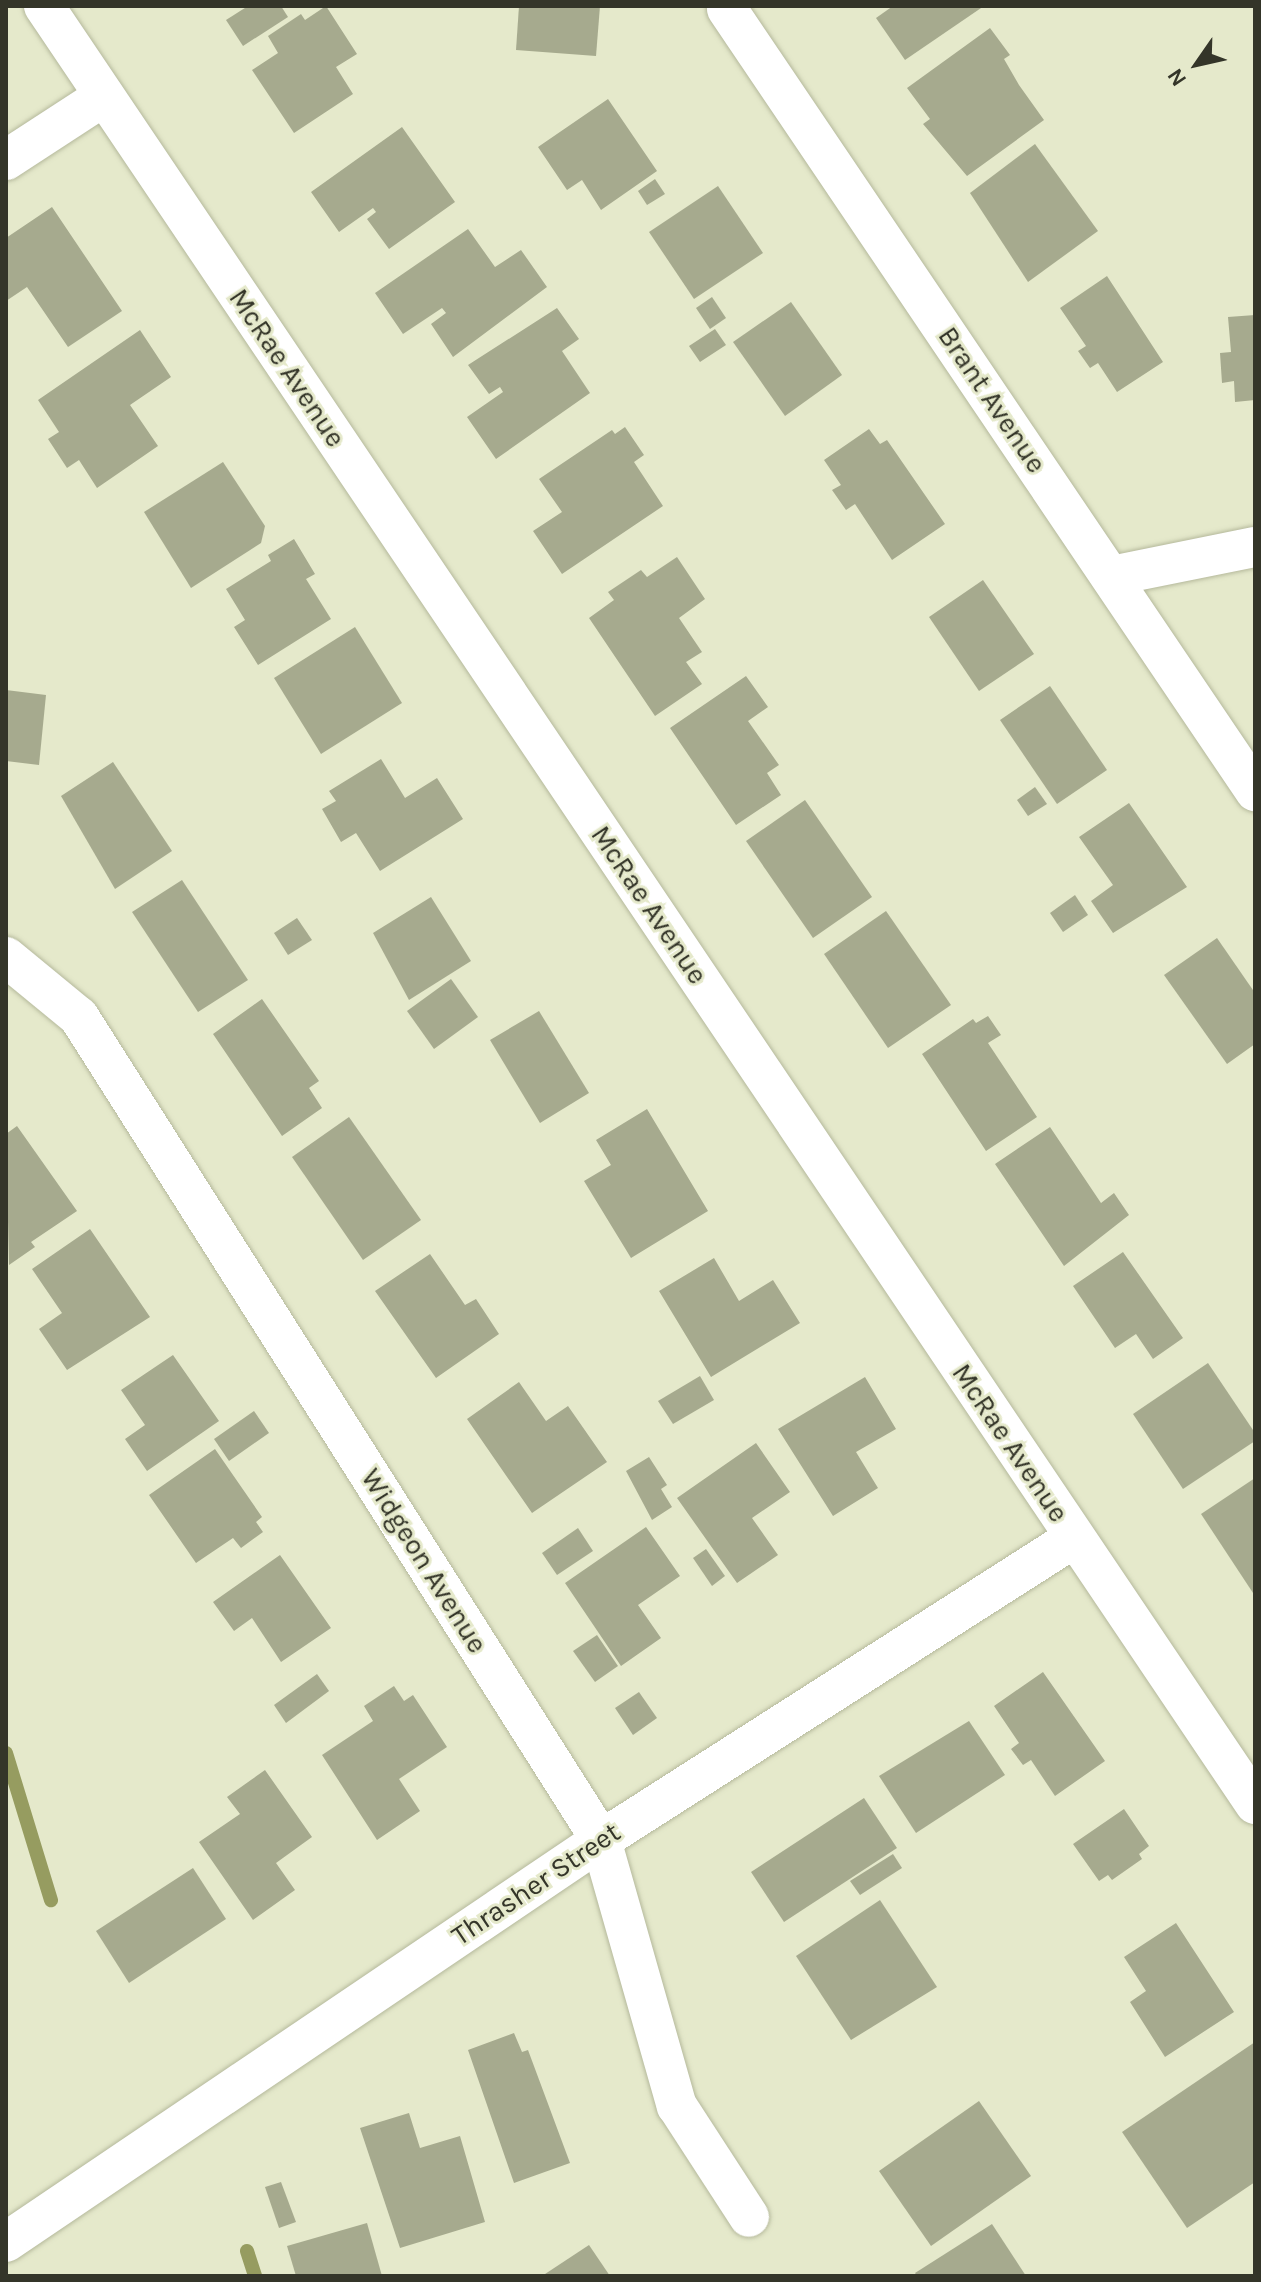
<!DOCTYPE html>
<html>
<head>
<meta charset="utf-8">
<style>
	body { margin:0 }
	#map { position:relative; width:1261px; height:2282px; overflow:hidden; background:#e5e9cb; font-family:Karla,sans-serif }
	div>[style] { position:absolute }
	.stream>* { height:14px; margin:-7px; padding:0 7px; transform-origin:7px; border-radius:7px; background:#969c60 }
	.building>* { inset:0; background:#a6aa8e }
	.roads { filter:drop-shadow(0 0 2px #b5b99c) drop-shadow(0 0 2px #b5b99c) }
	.street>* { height:40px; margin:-20px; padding:0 20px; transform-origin:20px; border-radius:20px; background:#fff }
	span { translate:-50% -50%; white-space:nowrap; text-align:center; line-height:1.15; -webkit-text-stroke:6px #e5e9cb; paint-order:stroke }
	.street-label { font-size:28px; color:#343529 }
	.frame { position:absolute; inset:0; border:8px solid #343529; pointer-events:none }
	.north { position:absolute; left:1157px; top:24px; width:80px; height:80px; -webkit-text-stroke:6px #e5e9cb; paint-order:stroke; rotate:236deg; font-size:22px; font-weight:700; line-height:32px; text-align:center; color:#343529 }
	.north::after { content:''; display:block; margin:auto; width:28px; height:36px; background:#343529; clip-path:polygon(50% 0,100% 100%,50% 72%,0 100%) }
</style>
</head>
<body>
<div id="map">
	<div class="stream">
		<div style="left:6px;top:1753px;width:154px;rotate:73deg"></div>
		<div style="left:247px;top:2251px;width:26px;rotate:72deg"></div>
	</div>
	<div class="building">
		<div style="clip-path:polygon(248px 6px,281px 6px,288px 17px,243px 46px,226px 20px)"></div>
		<div style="clip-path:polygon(326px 6px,357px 54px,336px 67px,353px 94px,294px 133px,252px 70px,278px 53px,268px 36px,301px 14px,305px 20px)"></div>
		<div style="clip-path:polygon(519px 6px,600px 6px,596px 56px,516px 50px)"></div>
		<div style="clip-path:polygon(893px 6px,984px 6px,905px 60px,876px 18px)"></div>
		<div style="clip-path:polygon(990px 28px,1010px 55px,1004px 59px,1019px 85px,1044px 120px,967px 176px,923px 124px,930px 119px,907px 88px)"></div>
		<div style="clip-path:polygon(608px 99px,657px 171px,601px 210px,582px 180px,567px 190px,538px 147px)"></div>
		<div style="clip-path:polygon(402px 127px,455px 202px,389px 249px,367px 219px,376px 212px,373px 208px,339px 232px,311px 192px)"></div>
		<div style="clip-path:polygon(1035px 144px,1098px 231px,1028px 282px,970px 193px)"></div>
		<div style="clip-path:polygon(655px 179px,665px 194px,647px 205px,638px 191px)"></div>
		<div style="clip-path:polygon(718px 186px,763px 253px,694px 299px,649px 232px)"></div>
		<div style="clip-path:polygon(52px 207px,122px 311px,68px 347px,27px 287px,6px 301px,6px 238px)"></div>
		<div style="clip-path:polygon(468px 229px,495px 267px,521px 250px,547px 287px,453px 357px,431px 324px,446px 313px,442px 308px,403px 334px,375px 293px)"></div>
		<div style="clip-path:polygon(1107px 276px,1163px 362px,1117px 392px,1098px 363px,1090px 368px,1078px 351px,1086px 346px,1060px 308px)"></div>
		<div style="clip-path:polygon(712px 297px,726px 318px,710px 329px,696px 308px)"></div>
		<div style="clip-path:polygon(791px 302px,842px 375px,785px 416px,733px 342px)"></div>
		<div style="clip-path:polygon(557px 308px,579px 339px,562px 351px,590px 393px,496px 459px,467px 417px,503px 392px,500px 387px,489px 394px,468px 365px)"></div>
		<div style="clip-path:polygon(1255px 315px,1255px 400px,1235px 402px,1234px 381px,1222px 383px,1220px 353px,1231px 352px,1228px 317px)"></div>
		<div style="clip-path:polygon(715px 329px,726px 345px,700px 362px,689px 346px)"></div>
		<div style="clip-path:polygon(140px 330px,171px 377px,130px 405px,158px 446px,97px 488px,79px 460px,67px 468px,48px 439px,59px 432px,38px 400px)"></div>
		<div style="clip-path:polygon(625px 427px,644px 455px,634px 462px,663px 506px,562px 574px,533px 531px,562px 512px,539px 479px,612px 430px,615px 434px)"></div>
		<div style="clip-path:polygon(869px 429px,880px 444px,887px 440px,945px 524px,892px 560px,855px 504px,846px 510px,832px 490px,841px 485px,824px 460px)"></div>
		<div style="clip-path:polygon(223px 462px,265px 526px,261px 543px,191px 588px,144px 512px)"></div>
		<div style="clip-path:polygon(294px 539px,315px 574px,306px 579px,331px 619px,258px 665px,234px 627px,245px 620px,226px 589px,271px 561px,268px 555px)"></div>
		<div style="clip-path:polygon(677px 557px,705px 599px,679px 618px,702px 652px,686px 662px,702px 684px,655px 716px,589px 618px,614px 600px,608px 592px,641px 570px,647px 577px)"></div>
		<div style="clip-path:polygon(983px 580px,1034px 654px,979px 691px,929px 617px)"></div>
		<div style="clip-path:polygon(355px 627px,402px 703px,321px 754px,274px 678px)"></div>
		<div style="clip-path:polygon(746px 676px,768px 707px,748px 721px,779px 765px,767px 773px,781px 795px,736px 825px,670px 728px)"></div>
		<div style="clip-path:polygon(1050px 686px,1107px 770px,1057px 804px,1000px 720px)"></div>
		<div style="clip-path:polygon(6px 690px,46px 695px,39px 765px,6px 761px)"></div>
		<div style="clip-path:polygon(381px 759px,405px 798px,437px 778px,463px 819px,380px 871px,356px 833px,341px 842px,322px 809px,336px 801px,329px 791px)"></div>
		<div style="clip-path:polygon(113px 762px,172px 851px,115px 889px,61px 796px)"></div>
		<div style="clip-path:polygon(1035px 787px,1047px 804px,1028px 816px,1017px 800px)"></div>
		<div style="clip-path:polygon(805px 800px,872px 897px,813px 938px,746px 841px)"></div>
		<div style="clip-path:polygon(1129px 803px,1187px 887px,1113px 933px,1091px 901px,1113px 885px,1079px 837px)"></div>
		<div style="clip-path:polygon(182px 880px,248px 980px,198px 1012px,132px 912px)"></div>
		<div style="clip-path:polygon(1075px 895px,1088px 915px,1063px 932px,1050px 913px)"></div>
		<div style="clip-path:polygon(431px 897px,471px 961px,409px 1000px,373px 933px)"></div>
		<div style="clip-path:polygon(886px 911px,951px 1005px,888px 1048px,824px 954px)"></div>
		<div style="clip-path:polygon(297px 918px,312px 940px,288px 955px,274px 933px)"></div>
		<div style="clip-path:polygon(1217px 938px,1255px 993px,1255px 1044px,1227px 1064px,1164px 975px)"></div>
		<div style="clip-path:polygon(451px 979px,478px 1017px,434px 1049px,407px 1011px)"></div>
		<div style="clip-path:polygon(262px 999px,319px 1081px,309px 1088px,322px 1108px,282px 1136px,213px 1034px)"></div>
		<div style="clip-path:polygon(539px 1011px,589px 1093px,540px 1123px,490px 1040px)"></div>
		<div style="clip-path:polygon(988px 1016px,1001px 1035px,988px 1043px,1037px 1117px,986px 1151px,922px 1054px,973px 1019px,976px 1023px)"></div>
		<div style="clip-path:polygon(647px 1109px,708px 1211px,631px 1258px,584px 1181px,611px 1165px,596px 1140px)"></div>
		<div style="clip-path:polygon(349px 1117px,421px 1220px,363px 1260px,292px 1157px)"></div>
		<div style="clip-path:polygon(17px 1126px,77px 1211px,31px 1242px,35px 1247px,9px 1265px,6px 1134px)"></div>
		<div style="clip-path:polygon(1050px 1127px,1101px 1203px,1114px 1193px,1129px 1215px,1064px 1266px,995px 1164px)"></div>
		<div style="clip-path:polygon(90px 1229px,150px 1317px,67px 1370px,39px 1329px,62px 1313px,32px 1269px)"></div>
		<div style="clip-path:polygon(1123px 1252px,1183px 1338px,1153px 1359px,1136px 1334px,1115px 1348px,1073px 1286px)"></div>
		<div style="clip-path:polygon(430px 1254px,465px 1305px,476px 1299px,499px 1334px,436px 1378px,375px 1291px)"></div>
		<div style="clip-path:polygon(714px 1258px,739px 1301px,773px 1280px,800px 1323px,711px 1377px,659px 1291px)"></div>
		<div style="clip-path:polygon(173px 1355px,219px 1421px,147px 1471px,125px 1439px,145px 1425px,121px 1390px)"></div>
		<div style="clip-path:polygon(1208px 1363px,1255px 1433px,1255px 1441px,1183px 1489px,1133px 1414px)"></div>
		<div style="clip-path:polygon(700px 1376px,714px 1400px,673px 1424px,658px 1401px)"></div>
		<div style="clip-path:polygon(865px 1377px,896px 1429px,856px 1452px,878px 1488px,833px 1516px,778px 1429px)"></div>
		<div style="clip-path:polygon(519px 1382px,546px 1421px,568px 1406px,607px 1462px,532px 1513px,467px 1419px)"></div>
		<div style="clip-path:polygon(254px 1411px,269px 1433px,229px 1461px,214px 1439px)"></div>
		<div style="clip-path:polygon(756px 1443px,790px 1492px,752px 1518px,778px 1555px,737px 1583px,677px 1498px)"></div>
		<div style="clip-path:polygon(215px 1449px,262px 1517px,256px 1522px,263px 1532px,241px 1548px,233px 1538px,196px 1563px,149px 1495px)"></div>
		<div style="clip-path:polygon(649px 1457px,667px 1485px,661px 1489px,672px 1507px,652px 1520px,626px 1471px)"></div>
		<div style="clip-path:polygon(1255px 1478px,1255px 1596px,1201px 1514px)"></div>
		<div style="clip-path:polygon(646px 1527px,680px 1576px,638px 1605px,661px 1638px,621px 1666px,565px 1583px)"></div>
		<div style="clip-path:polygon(578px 1528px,593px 1551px,557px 1575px,542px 1553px)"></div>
		<div style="clip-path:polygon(706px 1549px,725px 1576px,712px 1586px,693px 1558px)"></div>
		<div style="clip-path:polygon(280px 1555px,331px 1628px,281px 1662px,252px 1618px,234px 1631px,213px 1602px)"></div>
		<div style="clip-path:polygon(597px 1635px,618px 1666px,595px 1682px,573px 1651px)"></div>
		<div style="clip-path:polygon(1043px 1672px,1105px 1761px,1055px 1796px,1031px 1760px,1023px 1765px,1011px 1749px,1019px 1743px,994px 1706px)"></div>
		<div style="clip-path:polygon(317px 1674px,329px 1691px,286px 1723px,274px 1705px)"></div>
		<div style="clip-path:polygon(394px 1686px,404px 1701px,413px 1695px,447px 1747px,399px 1779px,420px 1811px,377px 1840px,322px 1755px,373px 1721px,364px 1706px)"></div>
		<div style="clip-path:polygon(639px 1692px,657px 1718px,633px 1735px,615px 1708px)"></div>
		<div style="clip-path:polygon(969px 1721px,1005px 1775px,916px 1833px,879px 1776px)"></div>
		<div style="clip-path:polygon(265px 1770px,312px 1837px,276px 1863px,295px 1890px,253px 1920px,199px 1842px,240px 1814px,227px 1797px)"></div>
		<div style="clip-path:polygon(864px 1798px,897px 1848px,784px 1922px,751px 1872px)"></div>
		<div style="clip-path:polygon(1124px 1809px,1149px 1846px,1139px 1854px,1142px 1859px,1112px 1880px,1108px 1875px,1099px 1881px,1073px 1844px)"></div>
		<div style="clip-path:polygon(893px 1854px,902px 1868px,860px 1895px,850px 1881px)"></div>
		<div style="clip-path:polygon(193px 1868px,226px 1919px,129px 1983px,96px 1931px)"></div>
		<div style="clip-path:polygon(880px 1900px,937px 1987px,851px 2040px,796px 1956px)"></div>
		<div style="clip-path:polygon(1176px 1923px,1234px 2012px,1165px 2057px,1130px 2002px,1146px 1991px,1124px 1957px)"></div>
		<div style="clip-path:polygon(514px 2033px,522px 2052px,528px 2050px,570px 2163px,514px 2183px,468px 2050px)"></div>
		<div style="clip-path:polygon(1255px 2042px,1255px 2182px,1187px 2228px,1122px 2132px)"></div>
		<div style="clip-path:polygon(979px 2101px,1031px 2176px,931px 2246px,879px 2171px)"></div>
		<div style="clip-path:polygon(409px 2113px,420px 2148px,460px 2136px,485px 2222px,400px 2248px,360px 2128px)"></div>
		<div style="clip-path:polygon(281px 2182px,296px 2222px,279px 2228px,265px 2187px)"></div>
		<div style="clip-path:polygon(367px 2223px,382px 2276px,296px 2276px,287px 2246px)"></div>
		<div style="clip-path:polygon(992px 2224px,1026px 2276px,917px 2276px,915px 2273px)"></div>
		<div style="clip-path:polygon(589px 2245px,610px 2276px,542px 2276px)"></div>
	</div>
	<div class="roads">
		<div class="street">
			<div style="left:44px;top:6px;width:2168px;rotate:56.04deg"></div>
			<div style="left:727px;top:9px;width:944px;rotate:55.97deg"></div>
			<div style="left:6px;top:160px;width:117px;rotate:-33.1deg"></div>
			<div style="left:1111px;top:576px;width:147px;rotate:-11.4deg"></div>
			<div style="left:6px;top:957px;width:94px;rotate:39.4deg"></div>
			<div style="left:79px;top:1017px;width:975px;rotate:57.61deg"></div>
			<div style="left:601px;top:1840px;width:277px;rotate:74.1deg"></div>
			<div style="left:677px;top:2106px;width:132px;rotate:57deg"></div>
			<div style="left:6px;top:2242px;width:718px;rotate:-34.04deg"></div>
			<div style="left:601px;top:1840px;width:561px;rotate:-32.56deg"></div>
		</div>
	</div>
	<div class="street-label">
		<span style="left:287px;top:368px;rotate:56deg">McRae Avenue</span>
		<span style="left:992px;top:400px;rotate:56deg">Brant Avenue</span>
		<span style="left:649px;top:905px;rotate:56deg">McRae Avenue</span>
		<span style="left:1010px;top:1443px;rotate:56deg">McRae Avenue</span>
		<span style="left:424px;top:1561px;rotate:58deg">Widgeon Avenue</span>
		<span style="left:536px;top:1884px;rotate:-34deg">Thrasher Street</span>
	</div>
	<div class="frame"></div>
	<div class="north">N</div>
</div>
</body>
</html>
